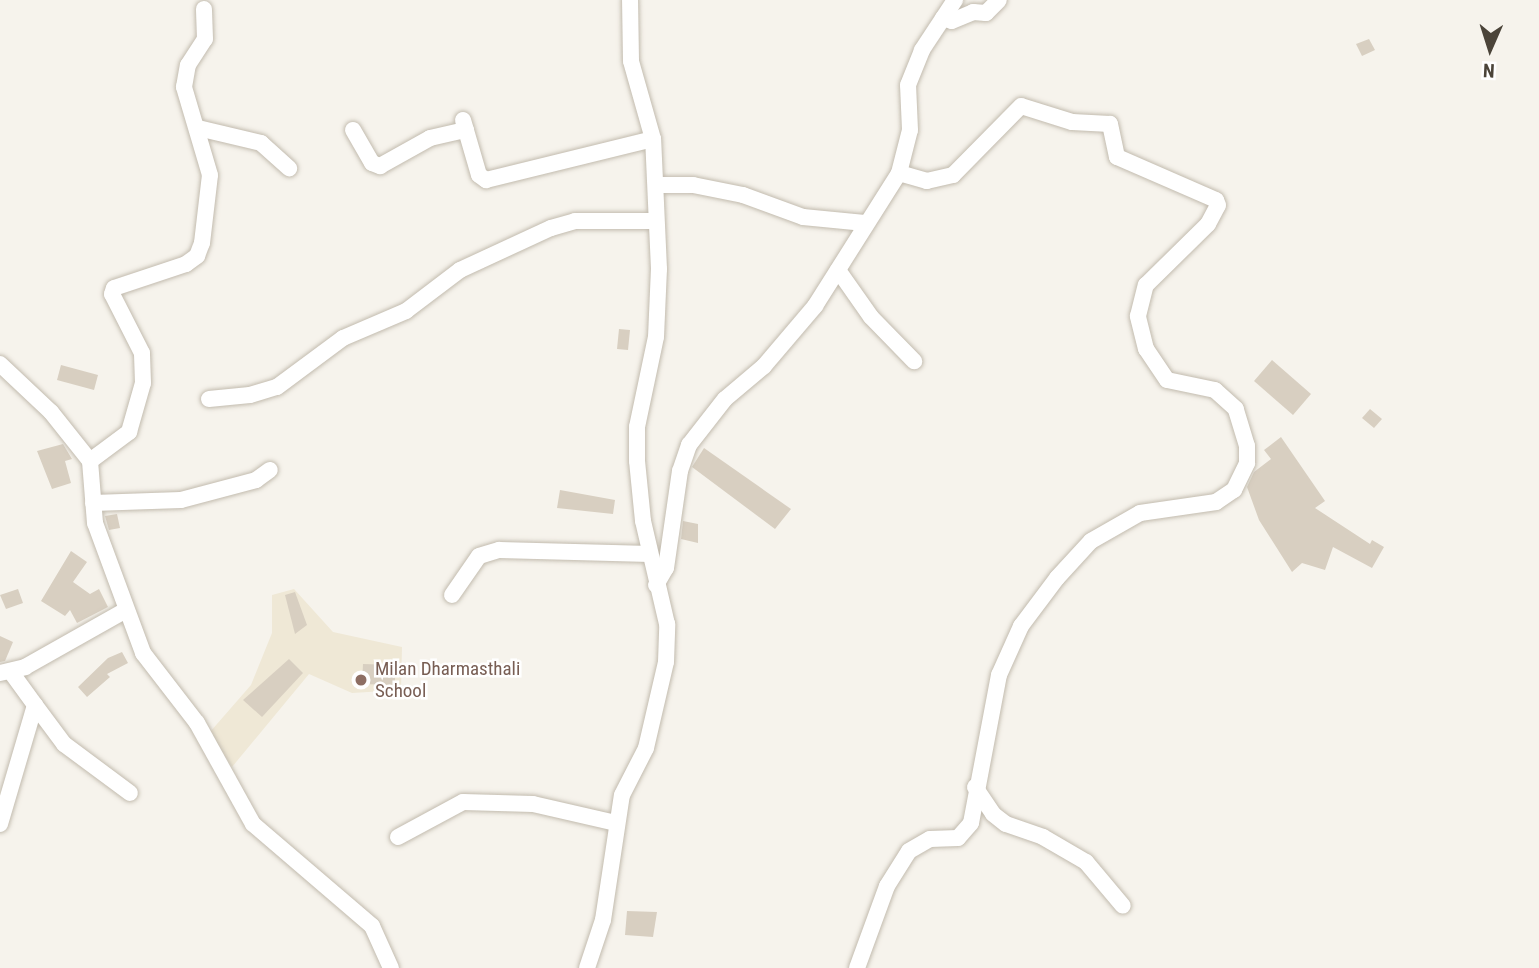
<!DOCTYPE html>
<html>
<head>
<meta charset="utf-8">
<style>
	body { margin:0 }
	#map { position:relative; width:1539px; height:968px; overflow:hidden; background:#f6f3ec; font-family:"Roboto Condensed",sans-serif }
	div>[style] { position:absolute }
	.education>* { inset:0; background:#efe8d6 }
	.building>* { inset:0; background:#d8cfc1 }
	.roads { filter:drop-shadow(0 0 2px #c2bbae) drop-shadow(0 0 2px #c2bbae) }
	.minor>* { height:16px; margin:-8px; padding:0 8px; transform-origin:8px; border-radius:8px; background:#fff }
	.dots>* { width:19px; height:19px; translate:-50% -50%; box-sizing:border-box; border:4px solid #fff; border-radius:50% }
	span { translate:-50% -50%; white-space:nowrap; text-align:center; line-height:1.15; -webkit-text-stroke:5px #fff; paint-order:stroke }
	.education-label { font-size:19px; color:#785e54 }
	.left { translate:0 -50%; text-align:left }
	.north { position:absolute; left:1455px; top:14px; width:70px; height:70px; -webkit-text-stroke:5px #fff; paint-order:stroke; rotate:183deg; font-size:19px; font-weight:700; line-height:28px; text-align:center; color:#4b4439 }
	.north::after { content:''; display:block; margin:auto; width:24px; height:32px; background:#4b4439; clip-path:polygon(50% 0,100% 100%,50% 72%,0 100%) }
</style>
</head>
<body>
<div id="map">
	<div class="education">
		<div style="clip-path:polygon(294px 589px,333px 632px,402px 647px,401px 690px,352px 693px,309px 674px,232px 767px,210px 732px,251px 685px,272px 633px,272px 595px)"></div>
	</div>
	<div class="building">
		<div style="clip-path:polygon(1369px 39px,1375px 50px,1362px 56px,1356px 44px)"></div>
		<div style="clip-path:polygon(619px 329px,630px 330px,628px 350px,617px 349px)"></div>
		<div style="clip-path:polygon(1272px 360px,1311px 394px,1293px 415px,1254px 381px)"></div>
		<div style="clip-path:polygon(61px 365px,98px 375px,94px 390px,57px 380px)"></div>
		<div style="clip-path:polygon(1370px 409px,1382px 419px,1374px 428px,1362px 418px)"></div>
		<div style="clip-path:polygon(1281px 437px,1325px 501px,1315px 508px,1370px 544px,1372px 540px,1384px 547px,1372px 568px,1333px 547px,1325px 570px,1302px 563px,1292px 572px,1259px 520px,1247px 487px,1254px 472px,1271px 459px,1264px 450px)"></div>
		<div style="clip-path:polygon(63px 444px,72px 459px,65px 461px,71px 483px,52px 489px,37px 451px)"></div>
		<div style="clip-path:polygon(704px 448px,791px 509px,775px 529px,692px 467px)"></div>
		<div style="clip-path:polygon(560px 490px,615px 500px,613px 514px,557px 508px)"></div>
		<div style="clip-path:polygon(117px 514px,120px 528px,109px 530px,105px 516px)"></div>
		<div style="clip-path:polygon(683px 521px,698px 524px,698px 543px,681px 539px)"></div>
		<div style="clip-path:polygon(71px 551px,87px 562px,73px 582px,90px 594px,99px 589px,108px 607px,77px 623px,70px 610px,65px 616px,41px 601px)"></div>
		<div style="clip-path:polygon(18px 589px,23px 603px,6px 609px,0 595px)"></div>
		<div style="clip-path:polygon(295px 592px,307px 625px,295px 634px,285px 595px)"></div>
		<div style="clip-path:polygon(0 636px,13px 642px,5px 661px,0 662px)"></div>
		<div style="clip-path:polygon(122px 652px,128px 663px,107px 674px,110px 677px,87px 697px,78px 687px,108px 658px)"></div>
		<div style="clip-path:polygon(289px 659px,303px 673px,262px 717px,243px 700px)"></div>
		<div style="clip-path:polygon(363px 664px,395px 665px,395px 685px,362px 684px)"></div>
		<div style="clip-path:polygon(627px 911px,657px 912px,653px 937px,625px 935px)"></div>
	</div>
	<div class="roads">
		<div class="minor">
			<div style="left:943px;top:18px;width:9px;rotate:18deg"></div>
			<div style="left:952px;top:21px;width:23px;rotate:-23deg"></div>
			<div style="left:973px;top:12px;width:13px;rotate:4deg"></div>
			<div style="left:986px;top:13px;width:18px;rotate:-45deg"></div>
			<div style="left:463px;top:120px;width:57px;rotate:73.8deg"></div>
			<div style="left:479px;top:175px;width:9px;rotate:36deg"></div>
			<div style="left:486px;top:180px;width:172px;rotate:-13.8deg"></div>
			<div style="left:198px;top:128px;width:65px;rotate:13.4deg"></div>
			<div style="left:261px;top:143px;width:38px;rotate:42deg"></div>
			<div style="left:353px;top:130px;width:38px;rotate:60deg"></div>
			<div style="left:372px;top:163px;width:9px;rotate:21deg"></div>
			<div style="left:380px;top:166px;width:57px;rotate:-29.2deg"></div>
			<div style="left:430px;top:138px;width:37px;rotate:-13deg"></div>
			<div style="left:657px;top:185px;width:36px"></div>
			<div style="left:693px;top:185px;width:51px;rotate:11.3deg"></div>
			<div style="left:743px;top:195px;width:64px;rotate:20.1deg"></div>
			<div style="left:803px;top:217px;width:62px;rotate:5.5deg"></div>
			<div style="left:838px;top:270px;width:57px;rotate:54.9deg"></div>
			<div style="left:871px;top:317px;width:62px;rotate:45.7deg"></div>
			<div style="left:0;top:364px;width:70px;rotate:43.3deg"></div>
			<div style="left:51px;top:412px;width:63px;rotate:51.5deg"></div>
			<div style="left:90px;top:461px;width:62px;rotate:85.4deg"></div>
			<div style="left:95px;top:523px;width:139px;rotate:69.7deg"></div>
			<div style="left:143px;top:653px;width:88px;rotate:52.4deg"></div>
			<div style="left:197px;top:723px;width:115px;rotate:61deg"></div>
			<div style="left:253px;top:824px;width:157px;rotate:40.6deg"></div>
			<div style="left:372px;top:926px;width:46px;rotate:65.7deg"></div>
			<div style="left:209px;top:399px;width:41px;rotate:-5.6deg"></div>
			<div style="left:250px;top:395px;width:28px;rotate:-17deg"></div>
			<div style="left:277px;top:387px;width:82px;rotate:-36.6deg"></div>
			<div style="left:343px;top:338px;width:69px;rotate:-23.2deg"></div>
			<div style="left:406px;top:311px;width:68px;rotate:-37.2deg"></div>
			<div style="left:460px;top:270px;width:100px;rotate:-24.8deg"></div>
			<div style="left:551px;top:228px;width:25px;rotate:-16deg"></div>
			<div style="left:575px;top:221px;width:79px"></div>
			<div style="left:90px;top:461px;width:49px;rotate:-36.6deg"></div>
			<div style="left:129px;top:432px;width:51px;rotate:-74.1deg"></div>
			<div style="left:143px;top:383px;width:30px;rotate:-92deg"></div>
			<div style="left:142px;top:353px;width:66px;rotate:-117deg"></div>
			<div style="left:112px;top:294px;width:6px;rotate:-72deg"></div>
			<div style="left:114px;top:288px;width:76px;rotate:-18.4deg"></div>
			<div style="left:186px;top:264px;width:14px;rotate:-36deg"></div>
			<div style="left:197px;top:256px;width:14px;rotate:-69deg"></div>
			<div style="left:202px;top:243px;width:68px;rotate:-83.3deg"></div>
			<div style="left:210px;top:175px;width:92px;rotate:-106.5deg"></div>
			<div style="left:184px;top:87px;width:22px;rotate:-80deg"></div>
			<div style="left:188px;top:65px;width:31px;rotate:-57deg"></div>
			<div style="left:205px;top:39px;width:30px;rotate:-92deg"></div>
			<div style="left:93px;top:503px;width:88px;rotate:-2deg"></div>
			<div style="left:181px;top:500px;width:78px;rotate:-14.9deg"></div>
			<div style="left:256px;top:480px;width:17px;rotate:-36deg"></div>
			<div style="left:656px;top:585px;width:20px;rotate:-60deg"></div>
			<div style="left:666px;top:568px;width:98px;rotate:-81.8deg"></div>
			<div style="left:680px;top:471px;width:28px;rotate:-71deg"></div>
			<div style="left:689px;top:445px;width:58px;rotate:-52deg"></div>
			<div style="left:725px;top:399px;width:51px;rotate:-40.2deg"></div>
			<div style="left:764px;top:366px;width:79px;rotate:-49.6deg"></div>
			<div style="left:815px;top:306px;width:157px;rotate:-57.7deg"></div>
			<div style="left:899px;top:173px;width:44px;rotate:-75.7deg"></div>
			<div style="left:910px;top:130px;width:45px;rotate:-92.5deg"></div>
			<div style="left:908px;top:85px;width:38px;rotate:-68deg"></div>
			<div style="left:922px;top:50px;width:60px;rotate:-56.6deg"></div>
			<div style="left:452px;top:595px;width:47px;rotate:-55.3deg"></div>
			<div style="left:479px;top:556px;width:21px;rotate:-17deg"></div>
			<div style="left:499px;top:550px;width:151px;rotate:1.5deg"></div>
			<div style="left:0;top:673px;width:26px;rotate:-13deg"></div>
			<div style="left:25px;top:667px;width:116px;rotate:-29.4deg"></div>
			<div style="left:35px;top:705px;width:49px;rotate:53.4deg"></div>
			<div style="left:64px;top:744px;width:82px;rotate:36.6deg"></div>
			<div style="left:975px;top:787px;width:32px;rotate:56deg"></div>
			<div style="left:993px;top:814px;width:16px;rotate:38deg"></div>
			<div style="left:1006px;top:824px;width:39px;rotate:19deg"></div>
			<div style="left:1043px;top:837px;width:50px;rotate:30.2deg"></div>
			<div style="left:1086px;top:862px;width:57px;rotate:49.9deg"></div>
			<div style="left:0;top:824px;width:124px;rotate:-73.6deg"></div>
			<div style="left:35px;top:705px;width:39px;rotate:-126deg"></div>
			<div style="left:398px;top:837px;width:74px;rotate:-28.3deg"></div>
			<div style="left:463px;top:802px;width:70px;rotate:1.6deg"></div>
			<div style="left:533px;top:804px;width:85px;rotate:12.9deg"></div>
			<div style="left:587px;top:968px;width:51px;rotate:-71.6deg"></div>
			<div style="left:603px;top:920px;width:126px;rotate:-81.4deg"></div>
			<div style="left:622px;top:795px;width:53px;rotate:-62.9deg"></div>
			<div style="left:646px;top:748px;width:88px;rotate:-76.9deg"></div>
			<div style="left:666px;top:662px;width:38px;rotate:-88deg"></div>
			<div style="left:667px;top:624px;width:106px;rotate:-103.1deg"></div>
			<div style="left:643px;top:521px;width:60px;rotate:-95.7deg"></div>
			<div style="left:637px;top:461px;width:34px;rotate:-90deg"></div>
			<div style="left:637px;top:427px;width:92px;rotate:-78.1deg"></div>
			<div style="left:656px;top:337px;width:68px;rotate:-87.5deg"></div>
			<div style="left:659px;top:269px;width:130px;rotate:-92.6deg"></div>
			<div style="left:653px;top:139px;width:81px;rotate:-105.8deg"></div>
			<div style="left:631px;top:61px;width:61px;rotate:-90.9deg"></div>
			<div style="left:857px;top:968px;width:87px;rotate:-69.9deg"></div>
			<div style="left:887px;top:886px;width:41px;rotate:-57.8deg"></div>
			<div style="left:909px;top:851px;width:24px;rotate:-30deg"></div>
			<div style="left:930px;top:839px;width:28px;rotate:-2deg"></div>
			<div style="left:958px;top:838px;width:20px;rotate:-49deg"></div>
			<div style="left:971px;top:823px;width:151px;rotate:-79.3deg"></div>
			<div style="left:999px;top:675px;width:54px;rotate:-65.8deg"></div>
			<div style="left:1021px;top:626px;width:60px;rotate:-53.1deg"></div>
			<div style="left:1057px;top:578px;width:50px;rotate:-47.4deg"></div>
			<div style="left:1091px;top:541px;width:56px;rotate:-29.7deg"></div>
			<div style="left:1140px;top:513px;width:77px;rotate:-8.2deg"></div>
			<div style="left:1216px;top:502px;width:22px;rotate:-34deg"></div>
			<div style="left:1234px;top:490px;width:30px;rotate:-64deg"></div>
			<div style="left:1247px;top:463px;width:17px;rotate:-90deg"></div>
			<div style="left:1247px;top:446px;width:39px;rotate:-107deg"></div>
			<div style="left:1236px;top:409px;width:28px;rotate:-138deg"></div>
			<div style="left:1215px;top:390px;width:49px;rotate:-168.2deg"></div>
			<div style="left:1167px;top:380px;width:37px;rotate:-124deg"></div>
			<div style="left:1146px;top:349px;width:34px;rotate:-104deg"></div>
			<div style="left:1138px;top:316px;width:32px;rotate:-76deg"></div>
			<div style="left:1146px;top:285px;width:87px;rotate:-44.5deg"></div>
			<div style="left:1208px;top:224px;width:21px;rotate:-62deg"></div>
			<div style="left:1218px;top:205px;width:5px;rotate:-112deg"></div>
			<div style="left:1216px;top:200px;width:108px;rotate:-156.5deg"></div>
			<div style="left:1117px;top:157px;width:34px;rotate:-102deg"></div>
			<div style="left:1110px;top:124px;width:38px;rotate:-177deg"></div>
			<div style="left:1072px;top:122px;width:53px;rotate:-162.6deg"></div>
			<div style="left:1021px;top:106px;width:97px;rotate:134.6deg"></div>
			<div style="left:953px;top:175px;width:27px;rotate:167deg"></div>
			<div style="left:927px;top:181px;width:29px;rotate:-164deg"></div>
		</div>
	</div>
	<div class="dots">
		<div style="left:361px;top:680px;background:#8d6e63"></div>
	</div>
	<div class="education-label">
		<span class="left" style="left:375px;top:680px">Milan Dharmasthali<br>School</span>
	</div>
	<div class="north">N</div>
</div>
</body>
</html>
